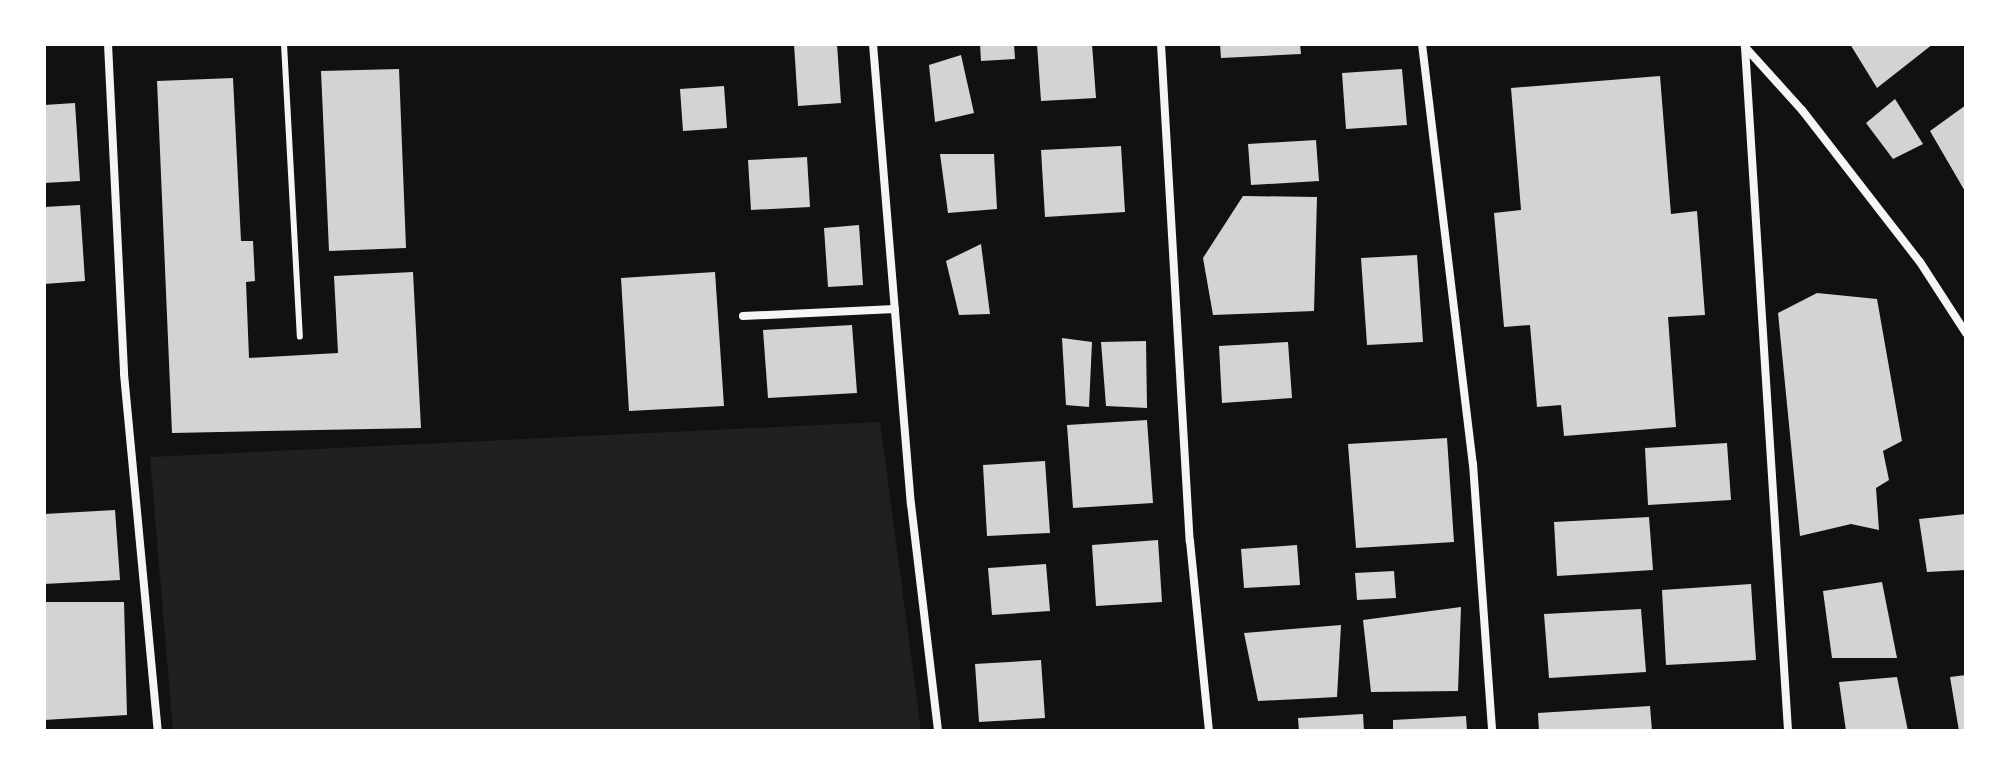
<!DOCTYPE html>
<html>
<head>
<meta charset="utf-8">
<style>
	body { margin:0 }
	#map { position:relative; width:2010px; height:775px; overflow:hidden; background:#111; font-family:Cabin,sans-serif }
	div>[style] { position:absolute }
	.green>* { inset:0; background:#202020 }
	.building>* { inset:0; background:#d3d3d3 }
	.service>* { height:6px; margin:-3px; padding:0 3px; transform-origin:3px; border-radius:3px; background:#f5f5f5 }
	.minor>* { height:8px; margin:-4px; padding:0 4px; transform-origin:4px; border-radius:4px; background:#f5f5f5 }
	span { translate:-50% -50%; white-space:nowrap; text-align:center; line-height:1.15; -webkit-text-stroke:6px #fff; paint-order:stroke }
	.frame { position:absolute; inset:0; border:46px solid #fff; pointer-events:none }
</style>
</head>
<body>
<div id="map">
	<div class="green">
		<div style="clip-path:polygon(880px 422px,921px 731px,173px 731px,150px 457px)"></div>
	</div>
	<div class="building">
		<div style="clip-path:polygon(794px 44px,837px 44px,841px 103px,798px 106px)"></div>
		<div style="clip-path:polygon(980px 44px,1014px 44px,1015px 59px,981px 61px)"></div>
		<div style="clip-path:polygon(1037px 44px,1092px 44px,1096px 98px,1041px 101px)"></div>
		<div style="clip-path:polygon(1220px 44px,1300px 44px,1301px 54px,1221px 58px)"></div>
		<div style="clip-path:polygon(1850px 44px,1933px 44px,1877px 88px)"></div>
		<div style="clip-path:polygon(961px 55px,974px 113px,935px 122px,929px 65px)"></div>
		<div style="clip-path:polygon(399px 69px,406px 248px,329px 251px,321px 71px)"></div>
		<div style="clip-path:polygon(1402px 69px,1407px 125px,1346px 129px,1342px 73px)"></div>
		<div style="clip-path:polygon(1660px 76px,1671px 214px,1697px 211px,1705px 315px,1668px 317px,1676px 427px,1564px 436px,1561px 405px,1537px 407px,1530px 325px,1504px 327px,1494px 213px,1521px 210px,1511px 88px)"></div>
		<div style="clip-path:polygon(233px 78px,241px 241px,253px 241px,255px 281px,246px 282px,249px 358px,338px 353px,334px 276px,413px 272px,421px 428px,172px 433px,157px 81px)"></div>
		<div style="clip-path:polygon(724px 86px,727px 128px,683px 131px,680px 89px)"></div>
		<div style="clip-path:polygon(1895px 99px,1923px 144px,1893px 159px,1866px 123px)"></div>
		<div style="clip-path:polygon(75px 103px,80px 181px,44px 183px,44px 105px)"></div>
		<div style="clip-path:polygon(1966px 105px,1966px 193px,1930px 131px)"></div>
		<div style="clip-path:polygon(1316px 140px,1319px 181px,1251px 185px,1248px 144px)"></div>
		<div style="clip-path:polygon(1121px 146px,1125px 212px,1045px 217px,1041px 150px)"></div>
		<div style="clip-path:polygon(940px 154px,994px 154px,997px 209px,948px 213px)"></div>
		<div style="clip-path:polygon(807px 157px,810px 207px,751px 210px,748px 160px)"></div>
		<div style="clip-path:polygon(1243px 196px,1317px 197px,1314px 311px,1213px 315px,1203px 258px)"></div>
		<div style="clip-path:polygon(80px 205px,85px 281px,44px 284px,44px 207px)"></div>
		<div style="clip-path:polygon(859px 225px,863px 285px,828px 287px,824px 228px)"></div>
		<div style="clip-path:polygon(981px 244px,990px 314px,959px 315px,946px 261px)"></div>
		<div style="clip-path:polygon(1417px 255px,1423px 342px,1367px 345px,1361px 258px)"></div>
		<div style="clip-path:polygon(715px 272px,724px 406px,629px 411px,621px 278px)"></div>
		<div style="clip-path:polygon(1817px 293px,1877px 299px,1902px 441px,1883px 451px,1889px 480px,1876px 488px,1879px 530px,1851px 524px,1800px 536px,1778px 313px)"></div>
		<div style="clip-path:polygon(852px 325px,857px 393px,768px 398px,763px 330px)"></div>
		<div style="clip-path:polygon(1062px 338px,1092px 342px,1089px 407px,1066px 405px)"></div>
		<div style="clip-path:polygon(1146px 341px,1147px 408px,1106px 406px,1101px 342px)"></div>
		<div style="clip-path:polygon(1288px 342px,1292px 398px,1222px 403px,1219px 346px)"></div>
		<div style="clip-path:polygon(1147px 420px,1153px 503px,1073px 508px,1067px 425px)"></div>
		<div style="clip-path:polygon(1447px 438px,1454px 542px,1356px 548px,1348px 444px)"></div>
		<div style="clip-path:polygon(1727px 443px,1731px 500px,1648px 505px,1645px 448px)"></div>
		<div style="clip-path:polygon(1045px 461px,1050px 533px,987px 536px,983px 465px)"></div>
		<div style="clip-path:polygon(115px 510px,120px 580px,44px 584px,44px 514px)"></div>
		<div style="clip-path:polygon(1966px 514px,1966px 570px,1927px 572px,1919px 519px)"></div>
		<div style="clip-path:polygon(1649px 517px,1653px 570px,1557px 576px,1554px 522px)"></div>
		<div style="clip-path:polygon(1158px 540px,1162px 602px,1096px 606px,1092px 545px)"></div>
		<div style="clip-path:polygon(1297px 545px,1300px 585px,1244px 588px,1241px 549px)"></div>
		<div style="clip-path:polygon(1046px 564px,1050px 611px,992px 615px,988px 568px)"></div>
		<div style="clip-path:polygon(1394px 571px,1396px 598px,1357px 600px,1355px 573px)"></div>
		<div style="clip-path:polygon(1882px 582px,1897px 658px,1832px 658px,1823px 591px)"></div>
		<div style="clip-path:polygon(1751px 584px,1756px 660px,1666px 665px,1662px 590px)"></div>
		<div style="clip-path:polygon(44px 602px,124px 602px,127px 715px,44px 720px)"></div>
		<div style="clip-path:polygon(1461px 607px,1458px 691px,1371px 692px,1363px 620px)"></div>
		<div style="clip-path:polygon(1641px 609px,1646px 672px,1549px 678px,1544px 614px)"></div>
		<div style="clip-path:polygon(1341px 625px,1337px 697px,1258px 701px,1244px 633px)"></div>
		<div style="clip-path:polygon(1041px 660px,1045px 718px,979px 722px,975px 664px)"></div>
		<div style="clip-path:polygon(1966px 675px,1966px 731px,1959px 731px,1950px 677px)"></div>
		<div style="clip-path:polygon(1897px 677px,1908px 731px,1846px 731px,1839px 682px)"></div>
		<div style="clip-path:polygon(1650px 706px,1652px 731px,1539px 731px,1538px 713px)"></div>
		<div style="clip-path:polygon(1363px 714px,1364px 731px,1299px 731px,1298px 718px)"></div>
		<div style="clip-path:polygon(1466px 716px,1467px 731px,1393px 731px,1393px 720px)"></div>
	</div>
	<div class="service">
		<div style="left:284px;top:44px;width:293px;rotate:86.9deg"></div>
	</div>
	<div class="minor">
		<div style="left:108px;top:44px;width:330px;rotate:87.2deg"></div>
		<div style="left:124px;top:374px;width:359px;rotate:84.6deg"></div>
		<div style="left:873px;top:44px;width:462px;rotate:85.3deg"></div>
		<div style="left:911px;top:504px;width:229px;rotate:83.2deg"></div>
		<div style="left:1161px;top:44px;width:498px;rotate:86.7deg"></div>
		<div style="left:1190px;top:541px;width:191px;rotate:84.3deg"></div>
		<div style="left:1422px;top:44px;width:423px;rotate:83.1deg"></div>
		<div style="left:1473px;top:464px;width:268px;rotate:85.9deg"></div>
		<div style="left:1745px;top:47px;width:685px;rotate:86.4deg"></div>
		<div style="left:1745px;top:47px;width:85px;rotate:47.9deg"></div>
		<div style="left:1802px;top:110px;width:192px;rotate:52.2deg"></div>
		<div style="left:1920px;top:262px;width:85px;rotate:57.1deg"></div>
		<div style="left:743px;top:316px;width:152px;rotate:-2.6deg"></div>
	</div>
	<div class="frame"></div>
</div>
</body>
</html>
